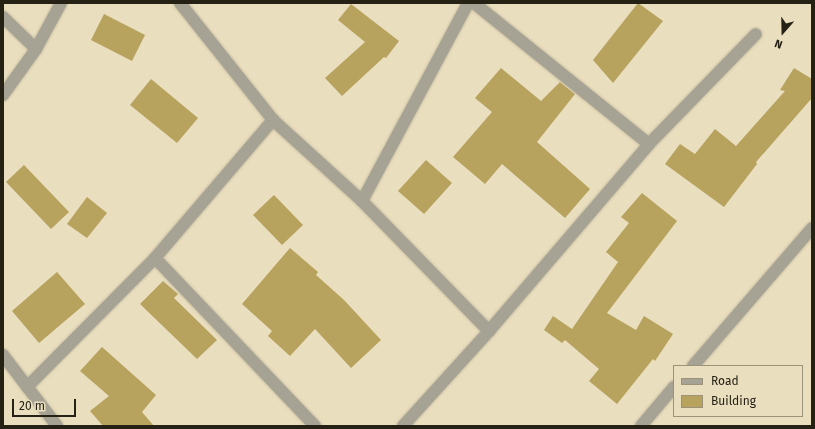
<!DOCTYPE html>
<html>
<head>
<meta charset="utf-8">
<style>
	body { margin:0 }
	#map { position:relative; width:815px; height:429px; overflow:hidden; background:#e9debe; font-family:"Fira Sans",sans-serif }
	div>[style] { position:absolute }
	.building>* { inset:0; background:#b7a25e }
	.roads { filter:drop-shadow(0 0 1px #c6bca0) drop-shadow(0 0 1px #c6bca0) }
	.street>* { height:12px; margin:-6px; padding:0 6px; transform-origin:6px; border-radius:6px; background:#a6a294 }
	span { translate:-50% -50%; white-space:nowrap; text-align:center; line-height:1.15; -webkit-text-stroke:3.5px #e9debe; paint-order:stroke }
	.frame { position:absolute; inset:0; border:4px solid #252115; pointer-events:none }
	.legend { position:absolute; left:673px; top:365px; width:130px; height:52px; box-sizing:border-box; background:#e9debe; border:1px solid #9b927a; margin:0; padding:5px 7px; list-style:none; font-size:12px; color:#252115 }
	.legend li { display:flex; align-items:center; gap:8px; height:20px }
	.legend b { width:20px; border:1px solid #9b927a }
	.north { position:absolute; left:763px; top:12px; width:40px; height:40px; -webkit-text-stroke:3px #e9debe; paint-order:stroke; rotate:200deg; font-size:11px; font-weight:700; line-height:16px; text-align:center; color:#252115 }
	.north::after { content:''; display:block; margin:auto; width:14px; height:18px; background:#252115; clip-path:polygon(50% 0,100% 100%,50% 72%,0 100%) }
	.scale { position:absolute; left:12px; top:399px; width:64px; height:18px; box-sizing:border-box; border:2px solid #252115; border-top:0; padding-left:5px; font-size:12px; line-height:14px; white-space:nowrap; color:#252115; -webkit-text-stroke:3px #e9debe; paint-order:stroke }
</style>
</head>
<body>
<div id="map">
	<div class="building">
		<div style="clip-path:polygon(638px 3px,663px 21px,613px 83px,593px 60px)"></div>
		<div style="clip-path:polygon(351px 4px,399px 41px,386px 58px,384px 57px,342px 96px,325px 78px,365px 42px,338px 20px)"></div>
		<div style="clip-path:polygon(104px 14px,145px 35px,132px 61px,91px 40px)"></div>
		<div style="clip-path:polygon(501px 68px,541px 101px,560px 82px,575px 94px,537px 142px,590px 189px,565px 218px,502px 164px,485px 184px,453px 157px,492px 112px,475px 98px)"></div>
		<div style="clip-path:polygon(794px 68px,812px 79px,812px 98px,756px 162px,757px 164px,724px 207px,665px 164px,680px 144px,695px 154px,715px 129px,736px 146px,785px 91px,780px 90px)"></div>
		<div style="clip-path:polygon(151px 79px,198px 118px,177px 143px,130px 105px)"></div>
		<div style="clip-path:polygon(426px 160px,452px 183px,424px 214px,398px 191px)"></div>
		<div style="clip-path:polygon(24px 165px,69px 212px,51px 229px,6px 182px)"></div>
		<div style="clip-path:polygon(642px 193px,677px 221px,607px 313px,636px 330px,644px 316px,673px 334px,655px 361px,653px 359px,617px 404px,589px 381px,599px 369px,565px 340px,562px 343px,544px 330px,553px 316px,572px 329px,618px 262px,606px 252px,629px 223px,621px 217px)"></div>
		<div style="clip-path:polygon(274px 195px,303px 225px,282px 245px,253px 215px)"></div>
		<div style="clip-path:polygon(87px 197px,107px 213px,87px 238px,67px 224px)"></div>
		<div style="clip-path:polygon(290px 248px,318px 272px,316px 275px,344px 300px,381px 340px,351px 368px,315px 329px,290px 356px,268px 336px,272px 331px,242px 304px)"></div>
		<div style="clip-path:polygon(57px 272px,85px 304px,39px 343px,12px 311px)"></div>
		<div style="clip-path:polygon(163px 281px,178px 294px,174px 298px,217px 340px,197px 359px,140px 304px)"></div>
		<div style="clip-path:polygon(102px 347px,156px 395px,142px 412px,154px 426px,103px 426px,90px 411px,109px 396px,80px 371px)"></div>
	</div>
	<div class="roads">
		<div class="street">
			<div style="left:180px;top:3px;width:149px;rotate:51.5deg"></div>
			<div style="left:273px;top:120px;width:120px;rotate:42.3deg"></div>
			<div style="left:362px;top:201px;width:182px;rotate:45.7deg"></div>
			<div style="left:474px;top:3px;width:225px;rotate:38.9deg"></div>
			<div style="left:3px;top:17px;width:46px;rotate:44.1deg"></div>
			<div style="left:3px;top:95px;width:57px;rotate:-54.3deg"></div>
			<div style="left:36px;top:49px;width:52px;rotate:-61.5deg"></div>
			<div style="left:362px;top:201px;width:225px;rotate:-61.8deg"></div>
			<div style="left:155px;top:258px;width:232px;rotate:46.4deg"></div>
			<div style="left:3px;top:355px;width:89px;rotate:52.7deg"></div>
			<div style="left:693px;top:366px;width:182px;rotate:-49.2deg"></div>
			<div style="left:27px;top:387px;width:182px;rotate:-45.2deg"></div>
			<div style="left:155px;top:258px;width:182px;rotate:-49.5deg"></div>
			<div style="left:403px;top:426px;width:128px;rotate:-47.8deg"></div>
			<div style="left:489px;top:331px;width:246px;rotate:-49.4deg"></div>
			<div style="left:649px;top:144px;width:153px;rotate:-45.8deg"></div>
			<div style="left:641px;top:426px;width:51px;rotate:-49.8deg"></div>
		</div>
	</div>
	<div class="frame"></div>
	<ul class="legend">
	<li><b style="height:5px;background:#a6a294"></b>Road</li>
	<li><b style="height:11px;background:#b7a25e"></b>Building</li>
	</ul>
	<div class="north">N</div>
	<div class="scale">20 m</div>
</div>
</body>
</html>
